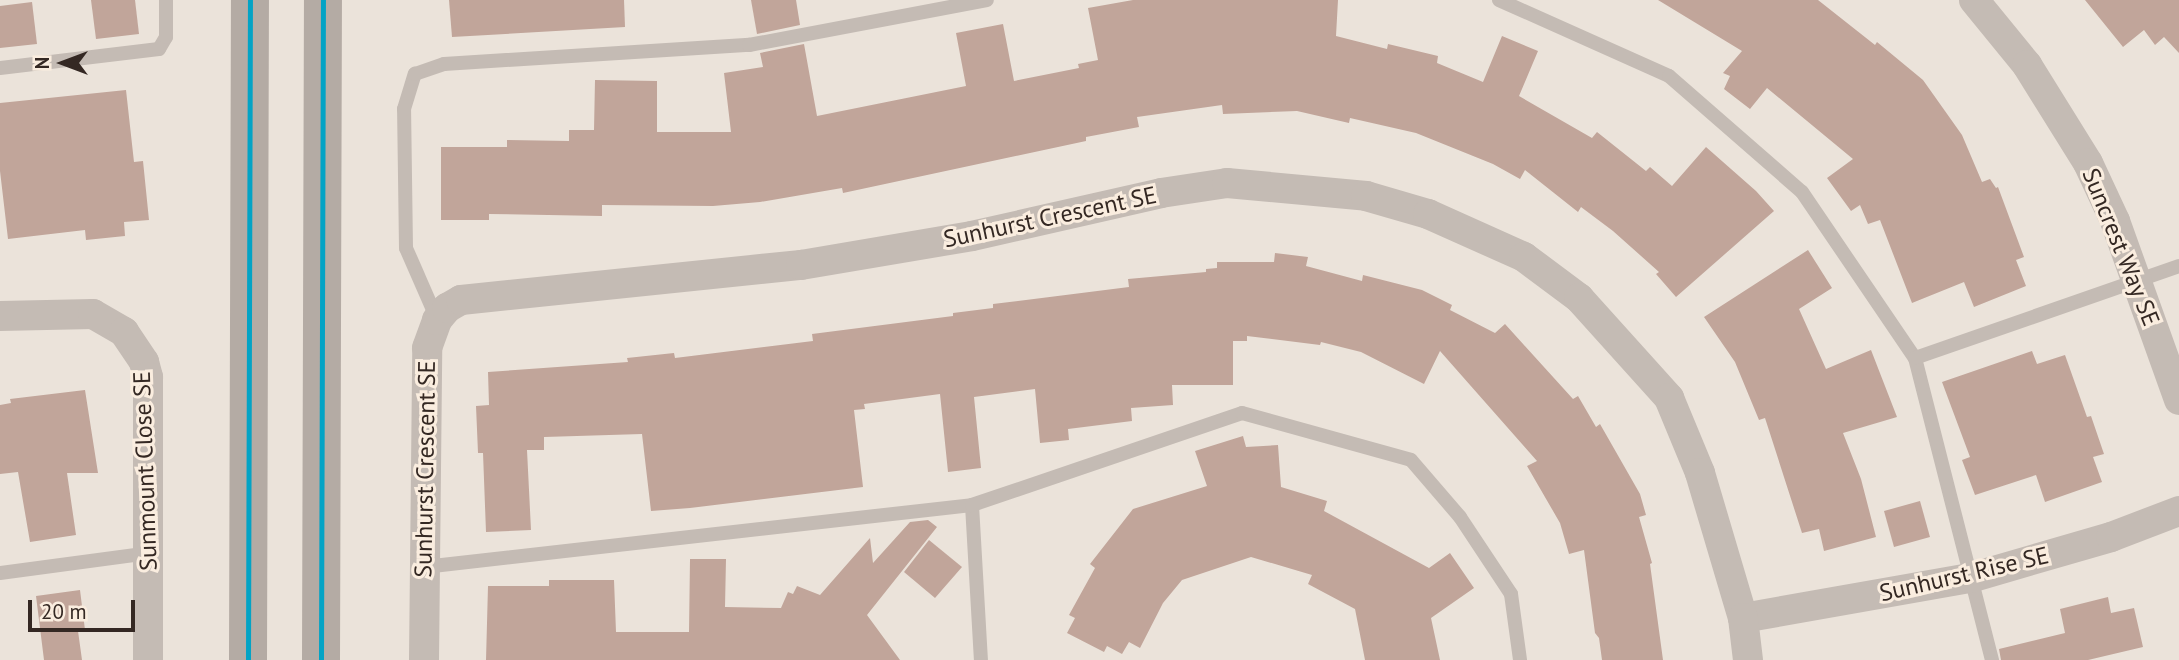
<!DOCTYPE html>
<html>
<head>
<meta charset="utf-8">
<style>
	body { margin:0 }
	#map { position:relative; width:2179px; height:660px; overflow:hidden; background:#ebe3da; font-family:"PT Sans",sans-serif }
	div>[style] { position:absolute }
	.building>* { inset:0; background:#c1a59a }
	.lane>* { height:14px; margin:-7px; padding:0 7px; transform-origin:7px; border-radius:7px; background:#c4bbb4 }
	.street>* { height:30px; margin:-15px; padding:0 15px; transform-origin:15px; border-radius:15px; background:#c4bbb4 }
	.secondary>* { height:38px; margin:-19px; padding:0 19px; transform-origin:19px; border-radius:19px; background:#b4aba4 }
	.bus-1>* { height:5px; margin:-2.5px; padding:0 2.5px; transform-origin:2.5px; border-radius:2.5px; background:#03a3c5 }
	span { translate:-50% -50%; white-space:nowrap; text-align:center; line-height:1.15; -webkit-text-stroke:6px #faeddf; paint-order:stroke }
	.street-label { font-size:24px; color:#342823 }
	.north { position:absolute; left:28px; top:28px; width:70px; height:70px; -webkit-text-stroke:5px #faeddf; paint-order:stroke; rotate:270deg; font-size:19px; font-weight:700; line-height:28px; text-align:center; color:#342823 }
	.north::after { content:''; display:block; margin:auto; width:24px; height:32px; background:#342823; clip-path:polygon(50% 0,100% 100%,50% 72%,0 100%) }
	.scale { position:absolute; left:28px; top:600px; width:107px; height:32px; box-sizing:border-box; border:4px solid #342823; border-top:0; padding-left:9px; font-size:21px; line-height:24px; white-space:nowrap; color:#342823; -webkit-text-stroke:5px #faeddf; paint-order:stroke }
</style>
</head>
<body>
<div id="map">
	<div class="building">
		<div style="clip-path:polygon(91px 0,135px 0,139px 34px,96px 39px)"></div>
		<div style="clip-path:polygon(449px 0,624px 0,625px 27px,452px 37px)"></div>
		<div style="clip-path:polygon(751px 0,796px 0,800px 25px,757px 34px)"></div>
		<div style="clip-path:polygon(1133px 0,1338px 0,1336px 36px,1387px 49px,1388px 44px,1438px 56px,1437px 63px,1483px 82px,1502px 36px,1538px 51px,1519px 96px,1592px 138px,1597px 132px,1646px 171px,1650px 167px,1672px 186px,1706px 147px,1756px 191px,1774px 211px,1676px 297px,1656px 274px,1659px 272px,1613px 231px,1581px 207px,1578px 212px,1525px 170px,1520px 179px,1493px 164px,1416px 133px,1350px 118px,1349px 123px,1297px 111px,1223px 114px,1222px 105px,1137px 117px,1139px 127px,1086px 137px,1086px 141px,843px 193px,842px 188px,760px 202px,713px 206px,602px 205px,602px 216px,489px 214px,489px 220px,441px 220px,441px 147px,507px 147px,507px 140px,569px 141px,569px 130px,594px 130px,595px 80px,657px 81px,657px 132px,731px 132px,724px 73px,763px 67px,760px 53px,804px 44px,817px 116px,966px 86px,956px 33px,1003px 24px,1014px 81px,1079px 68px,1078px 64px,1098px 60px,1088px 8px)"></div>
		<div style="clip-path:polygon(1658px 0,1818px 0,1875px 45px,1877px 42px,1923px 80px,1962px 135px,1982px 182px,1990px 179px,1996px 188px,1998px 187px,2024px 257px,2016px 260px,2026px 286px,1974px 307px,1964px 282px,1912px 303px,1880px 220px,1868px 224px,1860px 205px,1851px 211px,1827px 178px,1853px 159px,1767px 88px,1750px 109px,1724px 89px,1730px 76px,1723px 73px,1742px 51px)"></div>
		<div style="clip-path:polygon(2085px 0,2179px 0,2179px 53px,2164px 37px,2155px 45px,2144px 30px,2123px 47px)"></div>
		<div style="clip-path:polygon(32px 2px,37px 44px,0 48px,0 6px)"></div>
		<div style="clip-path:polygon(126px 90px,134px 162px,143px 161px,149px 220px,124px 222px,125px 236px,86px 240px,85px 230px,8px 239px,0 171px,0 103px)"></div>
		<div style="clip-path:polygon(1808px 250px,1832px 288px,1799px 309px,1826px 369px,1871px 350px,1897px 417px,1843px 433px,1861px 479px,1876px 537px,1824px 551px,1819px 529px,1802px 533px,1765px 418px,1759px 420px,1735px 362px,1704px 317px)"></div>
		<div style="clip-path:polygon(1275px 253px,1308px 257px,1306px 266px,1362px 281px,1363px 275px,1422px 290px,1452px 305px,1450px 310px,1495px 333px,1505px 324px,1573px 399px,1578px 396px,1596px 427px,1600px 424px,1640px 494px,1646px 515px,1639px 517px,1652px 563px,1650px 564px,1663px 660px,1602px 660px,1599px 638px,1595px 633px,1584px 550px,1569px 554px,1560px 523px,1527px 466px,1537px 461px,1440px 351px,1424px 384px,1361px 352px,1321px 342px,1320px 345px,1247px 336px,1247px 341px,1233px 341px,1233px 385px,1172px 385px,1173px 405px,1131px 408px,1132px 421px,1068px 429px,1069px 440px,1040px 443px,1035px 389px,974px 397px,981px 468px,948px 472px,940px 394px,864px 404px,865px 409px,854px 410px,863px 487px,690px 508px,651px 511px,642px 434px,544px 437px,544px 450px,527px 450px,531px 530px,486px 532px,483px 453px,478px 453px,476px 406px,489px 405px,488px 372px,628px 362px,627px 358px,674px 353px,675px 358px,813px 341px,812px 334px,953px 316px,953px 313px,993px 308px,993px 304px,1129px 287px,1128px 279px,1206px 272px,1206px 269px,1217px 268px,1217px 262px,1274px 262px)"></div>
		<div style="clip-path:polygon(2032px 351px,2037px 364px,2065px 355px,2087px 417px,2091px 416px,2104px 454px,2093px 457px,2102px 482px,2045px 502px,2036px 475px,1975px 495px,1962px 460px,1970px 457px,1942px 382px)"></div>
		<div style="clip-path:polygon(85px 390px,98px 473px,67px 473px,76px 535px,30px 542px,18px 472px,0 474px,0 405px,11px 403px,10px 399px)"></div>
		<div style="clip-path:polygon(1243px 436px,1246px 447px,1278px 445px,1281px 487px,1327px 501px,1324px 511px,1429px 568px,1450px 553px,1474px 588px,1431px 618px,1440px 660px,1365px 660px,1355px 609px,1308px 584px,1312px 575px,1251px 557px,1182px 580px,1163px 603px,1140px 648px,1129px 642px,1122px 654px,1107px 646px,1104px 652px,1067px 633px,1075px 618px,1069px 615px,1095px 568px,1090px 564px,1133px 509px,1207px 486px,1195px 451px)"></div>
		<div style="clip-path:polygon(1920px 501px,1930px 537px,1894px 547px,1884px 511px)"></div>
		<div style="clip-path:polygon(928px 520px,937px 527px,867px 615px,900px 660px,486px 660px,488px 586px,549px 586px,549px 580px,614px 580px,616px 632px,689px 632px,690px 559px,726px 559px,725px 607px,781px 608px,788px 592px,793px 594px,797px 586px,820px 595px,870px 538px,873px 563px,910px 522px)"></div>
		<div style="clip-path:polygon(929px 540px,962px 567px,935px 598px,904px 572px)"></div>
		<div style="clip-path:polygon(80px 590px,85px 630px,78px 631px,82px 660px,44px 660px,36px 596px)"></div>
		<div style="clip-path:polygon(2108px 597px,2111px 613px,2134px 608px,2143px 647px,2088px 660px,2001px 660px,1999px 649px,2065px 633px,2060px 609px)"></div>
	</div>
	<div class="lane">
		<div style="left:1499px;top:0;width:186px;rotate:24.1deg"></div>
		<div style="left:1669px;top:76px;width:176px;rotate:41.1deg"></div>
		<div style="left:1802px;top:192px;width:201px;rotate:55.8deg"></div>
		<div style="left:1915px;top:358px;width:312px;rotate:75.7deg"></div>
		<div style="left:0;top:68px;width:160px;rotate:-6.8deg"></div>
		<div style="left:159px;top:49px;width:14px;rotate:-60deg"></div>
		<div style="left:166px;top:37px;width:37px;rotate:-90deg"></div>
		<div style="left:437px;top:319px;width:77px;rotate:-113.6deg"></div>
		<div style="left:406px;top:248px;width:139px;rotate:-90.8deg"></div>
		<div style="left:404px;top:109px;width:37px;rotate:-73deg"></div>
		<div style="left:415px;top:74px;width:31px;rotate:-19deg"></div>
		<div style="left:444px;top:64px;width:306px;rotate:-3.6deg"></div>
		<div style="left:749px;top:45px;width:242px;rotate:-10.7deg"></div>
		<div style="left:1915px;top:358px;width:280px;rotate:-19.2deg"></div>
		<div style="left:972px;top:505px;width:155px;rotate:86.7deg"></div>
		<div style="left:424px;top:567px;width:551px;rotate:-6.45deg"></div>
		<div style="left:972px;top:505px;width:285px;rotate:-18.8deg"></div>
		<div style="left:1242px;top:413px;width:175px;rotate:15.5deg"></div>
		<div style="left:1411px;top:460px;width:75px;rotate:49.3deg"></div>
		<div style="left:1460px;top:517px;width:92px;rotate:56.5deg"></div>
		<div style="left:1511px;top:594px;width:67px;rotate:82.2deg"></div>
		<div style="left:0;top:573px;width:150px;rotate:-7.6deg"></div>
	</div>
	<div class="street">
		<div style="left:1974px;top:0;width:84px;rotate:50.8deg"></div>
		<div style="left:2027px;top:65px;width:115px;rotate:58.1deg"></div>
		<div style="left:2088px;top:163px;width:64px;rotate:65deg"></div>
		<div style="left:2115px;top:221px;width:190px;rotate:70.3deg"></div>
		<div style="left:0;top:316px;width:93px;rotate:-1.2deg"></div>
		<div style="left:93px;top:314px;width:36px;rotate:30deg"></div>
		<div style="left:124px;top:332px;width:36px;rotate:56deg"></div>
		<div style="left:144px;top:362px;width:16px;rotate:75deg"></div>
		<div style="left:148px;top:377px;width:283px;rotate:90deg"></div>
		<div style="left:1743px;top:618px;width:230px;rotate:-10deg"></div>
		<div style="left:1970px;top:578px;width:147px;rotate:-16.2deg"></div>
		<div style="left:2111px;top:537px;width:73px;rotate:-20.9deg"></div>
		<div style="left:424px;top:660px;width:312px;rotate:-89.4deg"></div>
		<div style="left:427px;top:348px;width:30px;rotate:-70deg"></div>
		<div style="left:437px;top:320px;width:16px;rotate:-50deg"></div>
		<div style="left:447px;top:308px;width:16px;rotate:-30deg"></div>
		<div style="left:461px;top:300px;width:342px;rotate:-5.9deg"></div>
		<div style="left:801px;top:265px;width:173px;rotate:-9.6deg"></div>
		<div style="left:972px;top:236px;width:194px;rotate:-12.8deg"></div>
		<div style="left:1161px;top:193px;width:67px;rotate:-8.6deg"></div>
		<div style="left:1227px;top:183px;width:140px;rotate:5.3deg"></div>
		<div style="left:1366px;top:196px;width:65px;rotate:16.2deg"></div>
		<div style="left:1428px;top:214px;width:105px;rotate:24.1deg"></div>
		<div style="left:1524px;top:257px;width:69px;rotate:36.7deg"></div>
		<div style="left:1579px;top:298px;width:135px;rotate:48deg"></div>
		<div style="left:1669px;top:398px;width:81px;rotate:67.5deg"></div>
		<div style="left:1700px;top:473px;width:151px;rotate:73.5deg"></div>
		<div style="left:1743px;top:618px;width:42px;rotate:83.2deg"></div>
	</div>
	<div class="secondary">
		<div style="left:248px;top:660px;width:660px;rotate:-89.83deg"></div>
		<div style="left:321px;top:660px;width:660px;rotate:-89.83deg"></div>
	</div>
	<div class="bus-1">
		<div style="left:248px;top:660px;width:660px;rotate:-89.83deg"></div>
		<div style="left:321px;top:660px;width:660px;rotate:-89.83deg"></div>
	</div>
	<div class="street-label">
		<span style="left:1050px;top:217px;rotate:-12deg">Sunhurst Crescent SE</span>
		<span style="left:2121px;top:247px;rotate:68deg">Suncrest Way SE</span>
		<span style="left:425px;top:469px;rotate:-89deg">Sunhurst Crescent SE</span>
		<span style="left:145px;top:471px;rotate:-92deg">Sunmount Close SE</span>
		<span style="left:1964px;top:574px;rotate:-13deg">Sunhurst Rise SE</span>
	</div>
	<div class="north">N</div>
	<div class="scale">20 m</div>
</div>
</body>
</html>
